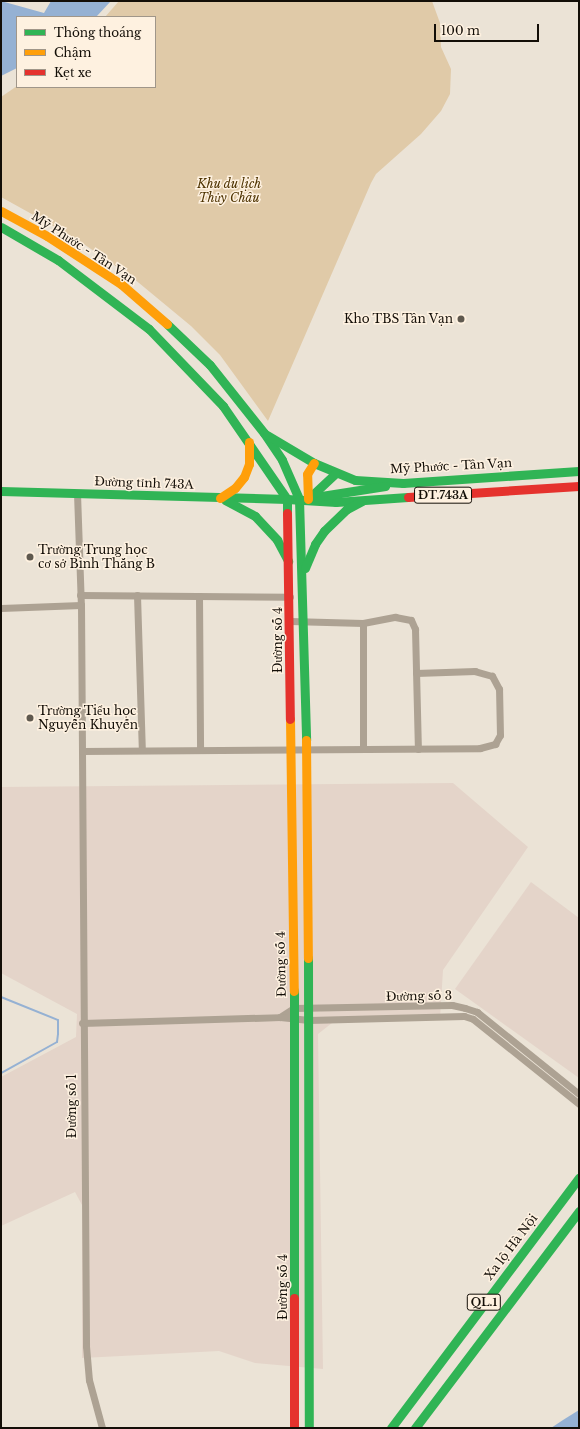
<!DOCTYPE html>
<html>
<head>
<meta charset="utf-8">
<style>
	body { margin:0 }
	#map { position:relative; width:580px; height:1429px; overflow:hidden; background:#ebe3d6; font-family:"Libre Baskerville",serif }
	div>[style] { position:absolute }
	.industrial>* { inset:0; background:#e4d4c9 }
	.green>* { inset:0; background:#e0caa8 }
	.water>* { inset:0; background:#95b1d3 }
	.stream>* { height:2px; margin:-1px; padding:0 1px; transform-origin:1px; border-radius:1px; background:#95b1d3 }
	.street>* { height:7px; margin:-3.5px; padding:0 3.5px; transform-origin:3.5px; border-radius:3.5px; background:#ada293 }
	.fast>* { height:9px; margin:-4.5px; padding:0 4.5px; transform-origin:4.5px; border-radius:4.5px; background:#30b455 }
	.slow>* { height:9px; margin:-4.5px; padding:0 4.5px; transform-origin:4.5px; border-radius:4.5px; background:#ff9f0a }
	.jam>* { height:9px; margin:-4.5px; padding:0 4.5px; transform-origin:4.5px; border-radius:4.5px; background:#e5322d }
	.dots>* { width:11px; height:11px; translate:-50% -50%; box-sizing:border-box; border:2px solid #fef1e0; border-radius:50% }
	span { translate:-50% -50%; white-space:nowrap; text-align:center; line-height:1.15; -webkit-text-stroke:3px #fef1e0; paint-order:stroke }
	.shield-label span { padding:1px 3px; background:#fef1e0; border:1px solid; border-radius:3px; -webkit-text-stroke-width:0 }
	.shield-label { font-size:11px; color:#130e07; font-weight:700 }
	.park-label { font-size:12px; color:#4e3300; font-style:italic }
	.street-label { font-size:12px; color:#130e07 }
	.poi-label { font-size:12px; color:#130e07 }
	.right { translate:-100% -50%; text-align:right }
	.left { translate:0 -50%; text-align:left }
	.frame { position:absolute; inset:0; border:2px solid #130e07; pointer-events:none }
	.legend { position:absolute; left:16px; top:16px; width:140px; height:72px; box-sizing:border-box; background:#fef1e0; border:1px solid #a09689; margin:0; padding:5px 7px; list-style:none; font-size:12px; color:#130e07 }
	.legend li { display:flex; align-items:center; gap:8px; height:20px }
	.legend b { width:20px; border:1px solid #a09689 }
	.scale { position:absolute; left:434px; top:24px; width:105px; height:18px; box-sizing:border-box; border:2px solid #130e07; border-top:0; padding-left:5px; font-size:12px; line-height:14px; white-space:nowrap; color:#130e07; -webkit-text-stroke:3px #fef1e0; paint-order:stroke }
</style>
</head>
<body>
<div id="map">
	<div class="industrial">
		<div style="clip-path:polygon(453px 783px,528px 847px,443px 970px,440px 1018px,332px 1023px,318px 1034px,323px 1369px,255px 1363px,219px 1351px,82px 1358px,82px 1205px,75px 1192px,1px 1226px,1px 1077px,76px 1037px,77px 1014px,1px 973px,1px 787px)"></div>
		<div style="clip-path:polygon(531px 882px,579px 918px,579px 1078px,455px 989px)"></div>
	</div>
	<div class="green">
		<div style="clip-path:polygon(119px 1px,432px 1px,440px 23px,441px 47px,451px 69px,450px 94px,441px 111px,421px 134px,376px 174px,371px 183px,268px 421px,220px 355px,191px 326px,133px 278px,75px 238px,1px 197px,1px 97px,17px 86px,155px 87px,155px 17px,105px 17px)"></div>
	</div>
	<div class="water">
		<div style="clip-path:polygon(1px 1px,44px 13px,51px 1px,111px 1px,96px 17px,17px 17px,17px 68px,1px 76px)"></div>
		<div style="clip-path:polygon(579px 1410px,579px 1428px,551px 1428px,563px 1420px)"></div>
	</div>
	<div class="stream">
		<div style="left:1px;top:997px;width:61px;rotate:22deg"></div>
		<div style="left:58px;top:1020px;width:14px;rotate:90deg"></div>
		<div style="left:58px;top:1034px;width:8px;rotate:97deg"></div>
		<div style="left:57px;top:1042px;width:64px;rotate:151deg"></div>
	</div>
	<div class="street">
		<div style="left:77px;top:493px;width:112px;rotate:88deg"></div>
		<div style="left:81px;top:605px;width:741px;rotate:89.61deg"></div>
		<div style="left:86px;top:1346px;width:34px;rotate:85deg"></div>
		<div style="left:89px;top:1380px;width:50px;rotate:74.8deg"></div>
		<div style="left:80px;top:595px;width:210px;rotate:0.5deg"></div>
		<div style="left:137px;top:595px;width:155px;rotate:88.2deg"></div>
		<div style="left:199px;top:596px;width:154px;rotate:89.6deg"></div>
		<div style="left:1px;top:608px;width:80px;rotate:-2.1deg"></div>
		<div style="left:290px;top:621px;width:73px;rotate:1.6deg"></div>
		<div style="left:363px;top:623px;width:33px;rotate:-11deg"></div>
		<div style="left:395px;top:617px;width:16px;rotate:11deg"></div>
		<div style="left:411px;top:620px;width:10px;rotate:66deg"></div>
		<div style="left:415px;top:629px;width:120px;rotate:88.6deg"></div>
		<div style="left:363px;top:623px;width:126px;rotate:90deg"></div>
		<div style="left:82px;top:751px;width:398px;rotate:-0.4deg"></div>
		<div style="left:480px;top:748px;width:16px;rotate:-15deg"></div>
		<div style="left:495px;top:744px;width:10px;rotate:-61deg"></div>
		<div style="left:500px;top:735px;width:46px;rotate:-91.2deg"></div>
		<div style="left:499px;top:689px;width:15px;rotate:-118deg"></div>
		<div style="left:492px;top:676px;width:18px;rotate:-164deg"></div>
		<div style="left:475px;top:671px;width:59px;rotate:178.1deg"></div>
		<div style="left:280px;top:1017px;width:17px;rotate:-33deg"></div>
		<div style="left:294px;top:1008px;width:158px;rotate:-1.1deg"></div>
		<div style="left:452px;top:1005px;width:13px;rotate:13deg"></div>
		<div style="left:465px;top:1008px;width:13px;rotate:18deg"></div>
		<div style="left:477px;top:1012px;width:131px;rotate:38.8deg"></div>
		<div style="left:82px;top:1023px;width:198px;rotate:-1.7deg"></div>
		<div style="left:280px;top:1017px;width:29px;rotate:6deg"></div>
		<div style="left:309px;top:1020px;width:155px;rotate:-1.5deg"></div>
		<div style="left:464px;top:1016px;width:9px;rotate:18deg"></div>
		<div style="left:473px;top:1019px;width:136px;rotate:38.7deg"></div>
	</div>
	<div class="fast">
		<div style="left:1px;top:227px;width:66px;rotate:30.1deg"></div>
		<div style="left:58px;top:260px;width:114px;rotate:37.2deg"></div>
		<div style="left:149px;top:329px;width:107px;rotate:46.1deg"></div>
		<div style="left:223px;top:406px;width:113px;rotate:55.5deg"></div>
		<div style="left:287px;top:499px;width:49px;rotate:3.5deg"></div>
		<div style="left:336px;top:502px;width:72px;rotate:-4deg"></div>
		<div style="left:167px;top:324px;width:59px;rotate:43.6deg"></div>
		<div style="left:210px;top:365px;width:87px;rotate:51.5deg"></div>
		<div style="left:264px;top:433px;width:32px;rotate:56deg"></div>
		<div style="left:282px;top:460px;width:43px;rotate:66.4deg"></div>
		<div style="left:267px;top:435px;width:55px;rotate:30.8deg"></div>
		<div style="left:314px;top:463px;width:44px;rotate:22.5deg"></div>
		<div style="left:355px;top:480px;width:48px;rotate:3.6deg"></div>
		<div style="left:403px;top:483px;width:176px;rotate:-3.9deg"></div>
		<div style="left:1px;top:491px;width:286px;rotate:1.6deg"></div>
		<div style="left:287px;top:499px;width:14px;rotate:90deg"></div>
		<div style="left:315px;top:497px;width:71px;rotate:-8.9deg"></div>
		<div style="left:299px;top:499px;width:241px;rotate:88.3deg"></div>
		<div style="left:308px;top:499px;width:37px;rotate:-43deg"></div>
		<div style="left:225px;top:500px;width:34px;rotate:28deg"></div>
		<div style="left:255px;top:516px;width:33px;rotate:47deg"></div>
		<div style="left:277px;top:540px;width:24px;rotate:62deg"></div>
		<div style="left:305px;top:568px;width:26px;rotate:-67deg"></div>
		<div style="left:315px;top:544px;width:16px;rotate:-55deg"></div>
		<div style="left:324px;top:531px;width:32px;rotate:-44deg"></div>
		<div style="left:347px;top:509px;width:17px;rotate:-28deg"></div>
		<div style="left:308px;top:958px;width:470px;rotate:89.9deg"></div>
		<div style="left:294px;top:991px;width:307px;rotate:90deg"></div>
		<div style="left:391px;top:1428px;width:313px;rotate:-53.1deg"></div>
		<div style="left:415px;top:1428px;width:272px;rotate:-52.9deg"></div>
	</div>
	<div class="slow">
		<div style="left:1px;top:211px;width:52px;rotate:28.5deg"></div>
		<div style="left:47px;top:236px;width:88px;rotate:33deg"></div>
		<div style="left:121px;top:284px;width:61px;rotate:41deg"></div>
		<div style="left:220px;top:498px;width:18px;rotate:-34deg"></div>
		<div style="left:235px;top:488px;width:14px;rotate:-51deg"></div>
		<div style="left:244px;top:477px;width:14px;rotate:-69deg"></div>
		<div style="left:249px;top:464px;width:22px;rotate:-90deg"></div>
		<div style="left:308px;top:499px;width:25px;rotate:-92deg"></div>
		<div style="left:307px;top:474px;width:13px;rotate:-58deg"></div>
		<div style="left:290px;top:719px;width:272px;rotate:89.2deg"></div>
		<div style="left:306px;top:740px;width:218px;rotate:89.5deg"></div>
	</div>
	<div class="jam">
		<div style="left:408px;top:497px;width:171px;rotate:-3.7deg"></div>
		<div style="left:287px;top:513px;width:206px;rotate:89.2deg"></div>
		<div style="left:294px;top:1298px;width:130px;rotate:90deg"></div>
	</div>
	<div class="dots">
		<div style="left:461px;top:319px;background:#5f594f"></div>
		<div style="left:30px;top:557px;background:#5f594f"></div>
		<div style="left:30px;top:718px;background:#5f594f"></div>
	</div>
	<div class="shield-label">
		<span style="left:443px;top:495px">ĐT.743A</span>
		<span style="left:484px;top:1302px">QL.1</span>
	</div>
	<div class="park-label">
		<span style="left:229px;top:191px">Khu du lịch<br>Thủy Châu</span>
	</div>
	<div class="street-label">
		<span style="left:84px;top:248px;rotate:33deg">Mỹ Phước - Tân Vạn</span>
		<span style="left:451px;top:466px;rotate:-3deg">Mỹ Phước - Tân Vạn</span>
		<span style="left:144px;top:483px;rotate:2deg">Đường tỉnh 743A</span>
		<span style="left:278px;top:640px;rotate:-90deg">Đường số 4</span>
		<span style="left:281px;top:964px;rotate:-91deg">Đường số 4</span>
		<span style="left:419px;top:996px;rotate:-1deg">Đường số 3</span>
		<span style="left:72px;top:1106px;rotate:-90deg">Đường số 1</span>
		<span style="left:511px;top:1247px;rotate:-53deg">Xa lộ Hà Nội</span>
		<span style="left:283px;top:1287px;rotate:-90deg">Đường số 4</span>
	</div>
	<div class="poi-label">
		<span class="right" style="left:453px;top:319px">Kho TBS Tân Vạn</span>
		<span class="left" style="left:38px;top:557px">Trường Trung học<br>cơ sở Bình Thắng B</span>
		<span class="left" style="left:38px;top:718px">Trường Tiểu học<br>Nguyễn Khuyến</span>
	</div>
	<div class="frame"></div>
	<ul class="legend">
	<li><b style="height:5px;background:#30b455"></b>Thông thoáng</li>
	<li><b style="height:5px;background:#ff9f0a"></b>Chậm</li>
	<li><b style="height:5px;background:#e5322d"></b>Kẹt xe</li>
	</ul>
	<div class="scale">100 m</div>
</div>
</body>
</html>
